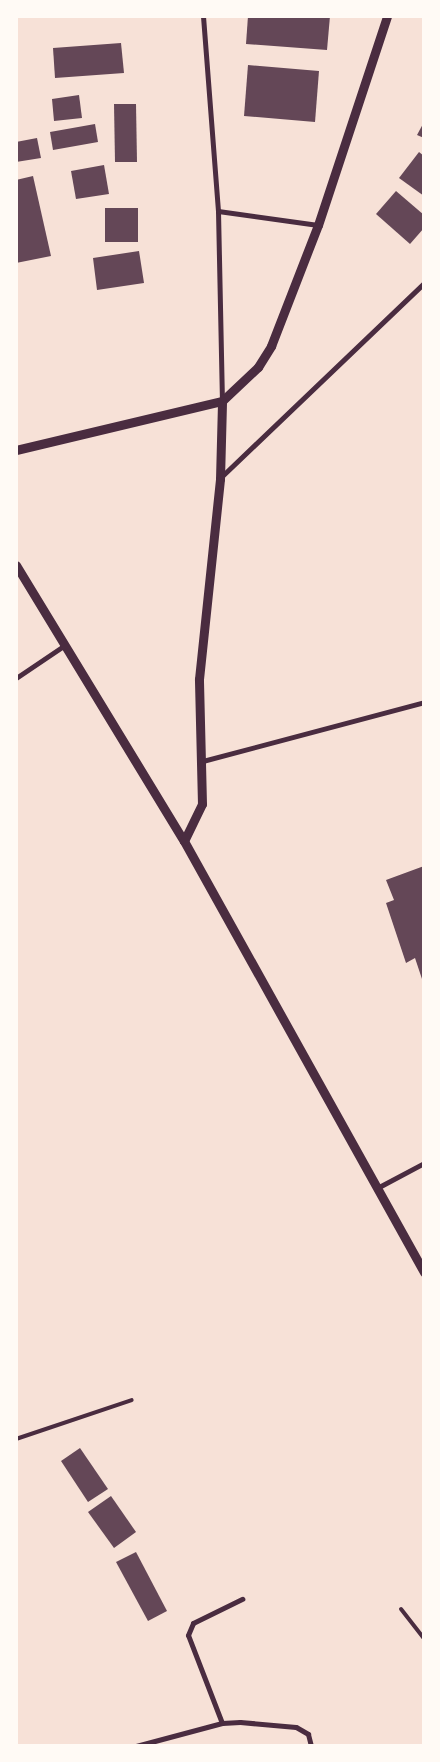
<!DOCTYPE html>
<html>
<head>
<meta charset="utf-8">
<style>
	body { margin:0 }
	#map { position:relative; width:440px; height:1762px; overflow:hidden; background:#f7e1d7; font-family:"Work Sans",sans-serif }
	div>[style] { position:absolute }
	.building>* { inset:0; background:#644757 }
	.service>* { height:4px; margin:-2px; padding:0 2px; transform-origin:2px; border-radius:2px; background:#4a2c40 }
	.minor>* { height:5px; margin:-2.5px; padding:0 2.5px; transform-origin:2.5px; border-radius:2.5px; background:#4a2c40 }
	.tertiary>* { height:9px; margin:-4.5px; padding:0 4.5px; transform-origin:4.5px; border-radius:4.5px; background:#4a2c40 }
	span { translate:-50% -50%; white-space:nowrap; text-align:center; line-height:1.15; -webkit-text-stroke:5px #fffaf5; paint-order:stroke }
	.frame { position:absolute; inset:0; border:18px solid #fffaf5; pointer-events:none }
</style>
</head>
<body>
<div id="map">
	<div class="building">
		<div style="clip-path:polygon(248px 16px,330px 16px,327px 50px,246px 44px)"></div>
		<div style="clip-path:polygon(121px 43px,124px 73px,55px 78px,53px 48px)"></div>
		<div style="clip-path:polygon(248px 65px,319px 71px,315px 122px,244px 116px)"></div>
		<div style="clip-path:polygon(79px 95px,82px 118px,54px 121px,52px 99px)"></div>
		<div style="clip-path:polygon(114px 104px,136px 104px,137px 162px,115px 162px)"></div>
		<div style="clip-path:polygon(424px 122px,424px 138px,417px 135px)"></div>
		<div style="clip-path:polygon(95px 124px,98px 142px,53px 150px,50px 132px)"></div>
		<div style="clip-path:polygon(37px 138px,41px 158px,16px 162px,16px 142px)"></div>
		<div style="clip-path:polygon(419px 152px,424px 156px,424px 196px,399px 178px)"></div>
		<div style="clip-path:polygon(104px 165px,109px 194px,76px 199px,71px 171px)"></div>
		<div style="clip-path:polygon(33px 176px,51px 256px,16px 263px,16px 180px)"></div>
		<div style="clip-path:polygon(396px 191px,424px 215px,424px 228px,410px 244px,376px 214px)"></div>
		<div style="clip-path:polygon(105px 208px,138px 208px,138px 242px,105px 242px)"></div>
		<div style="clip-path:polygon(139px 251px,144px 283px,97px 290px,93px 258px)"></div>
		<div style="clip-path:polygon(424px 866px,424px 978px,422px 979px,415px 958px,406px 963px,386px 903px,394px 900px,386px 880px)"></div>
		<div style="clip-path:polygon(80px 1448px,108px 1489px,88px 1502px,61px 1461px)"></div>
		<div style="clip-path:polygon(111px 1496px,136px 1532px,114px 1548px,88px 1512px)"></div>
		<div style="clip-path:polygon(136px 1552px,167px 1611px,148px 1621px,116px 1562px)"></div>
	</div>
	<div class="service">
		<div style="left:16px;top:1439px;width:122px;rotate:-18.6deg"></div>
		<div style="left:401px;top:1609px;width:37px;rotate:52deg"></div>
	</div>
	<div class="minor">
		<div style="left:203px;top:16px;width:196px;rotate:85.6deg"></div>
		<div style="left:218px;top:211px;width:190px;rotate:88.8deg"></div>
		<div style="left:218px;top:211px;width:101px;rotate:8deg"></div>
		<div style="left:220px;top:478px;width:282px;rotate:-43.7deg"></div>
		<div style="left:16px;top:678px;width:59px;rotate:-34deg"></div>
		<div style="left:199px;top:762px;width:233px;rotate:-14.9deg"></div>
		<div style="left:377px;top:1188px;width:53px;rotate:-28deg"></div>
		<div style="left:222px;top:1723px;width:94px;rotate:-111.1deg"></div>
		<div style="left:188px;top:1635px;width:13px;rotate:-67deg"></div>
		<div style="left:193px;top:1623px;width:55px;rotate:-26.1deg"></div>
		<div style="left:136px;top:1746px;width:89px;rotate:-15deg"></div>
		<div style="left:222px;top:1723px;width:18px;rotate:-3deg"></div>
		<div style="left:240px;top:1722px;width:56px;rotate:5.1deg"></div>
		<div style="left:296px;top:1727px;width:14px;rotate:30deg"></div>
		<div style="left:308px;top:1734px;width:12px;rotate:76deg"></div>
	</div>
	<div class="tertiary">
		<div style="left:16px;top:450px;width:212px;rotate:-13.4deg"></div>
		<div style="left:222px;top:401px;width:50px;rotate:-43.4deg"></div>
		<div style="left:258px;top:367px;width:25px;rotate:-58deg"></div>
		<div style="left:271px;top:346px;width:130px;rotate:-68.8deg"></div>
		<div style="left:318px;top:225px;width:220px;rotate:-71.7deg"></div>
		<div style="left:16px;top:565px;width:323px;rotate:58.7deg"></div>
		<div style="left:184px;top:841px;width:494px;rotate:60.9deg"></div>
		<div style="left:184px;top:841px;width:41px;rotate:-64.1deg"></div>
		<div style="left:202px;top:804px;width:125px;rotate:-91.4deg"></div>
		<div style="left:199px;top:679px;width:201px;rotate:-84deg"></div>
		<div style="left:220px;top:479px;width:78px;rotate:-88.5deg"></div>
	</div>
	<div class="frame"></div>
</div>
</body>
</html>
